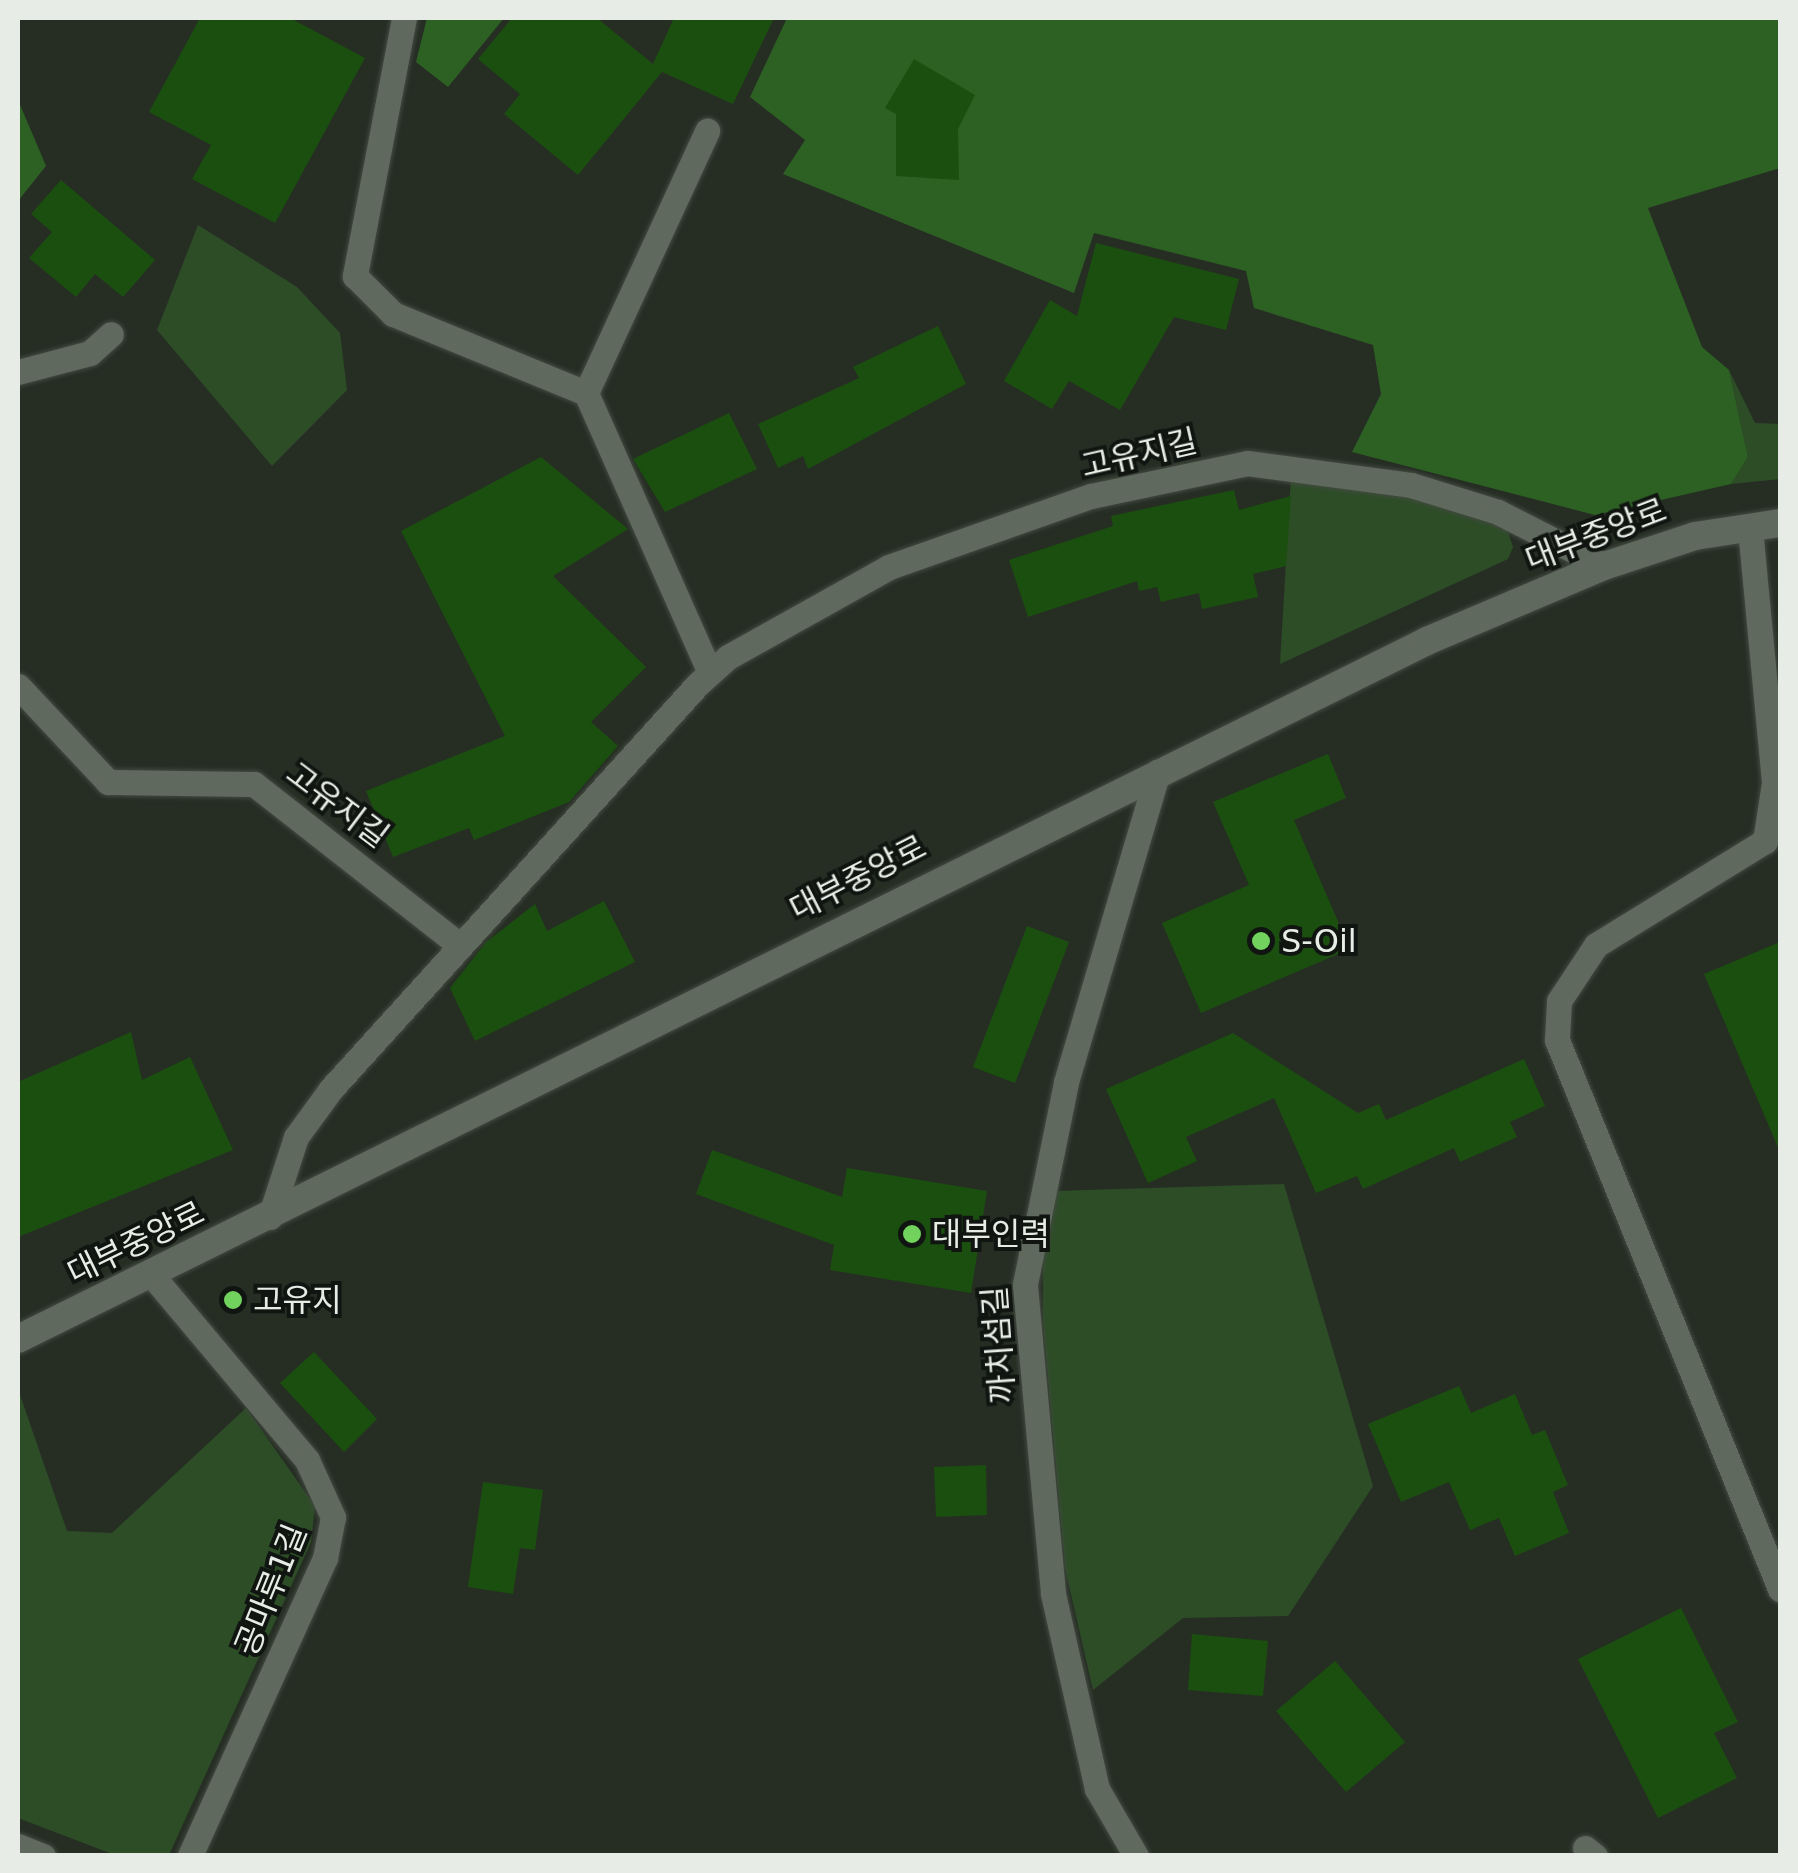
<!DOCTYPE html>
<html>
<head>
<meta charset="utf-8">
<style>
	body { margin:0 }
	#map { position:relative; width:1798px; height:1873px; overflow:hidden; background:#262e24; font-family:"DejaVu Sans","Noto Sans KR",sans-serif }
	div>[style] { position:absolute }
	.green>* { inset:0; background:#2d4d27 }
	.forest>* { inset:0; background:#2d6123 }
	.building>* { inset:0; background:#1b4f0f }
	.roads { filter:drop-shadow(0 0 2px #434a41) drop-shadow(0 0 2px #434a41) }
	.service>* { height:25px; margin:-12.5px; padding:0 12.5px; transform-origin:12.5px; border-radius:12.5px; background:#60695e }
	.tertiary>* { height:28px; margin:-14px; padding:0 14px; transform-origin:14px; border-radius:14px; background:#60695e }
	.dots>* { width:28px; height:28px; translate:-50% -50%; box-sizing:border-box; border:5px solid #111511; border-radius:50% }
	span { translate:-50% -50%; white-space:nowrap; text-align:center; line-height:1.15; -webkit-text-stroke:8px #111511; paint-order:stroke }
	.street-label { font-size:32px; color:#e7ede6 }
	.poi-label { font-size:32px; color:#e7ede6 }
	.left { translate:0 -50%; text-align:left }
	.frame { position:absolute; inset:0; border:20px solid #e7ede6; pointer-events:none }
</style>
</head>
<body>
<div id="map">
	<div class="green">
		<div style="clip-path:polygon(198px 225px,297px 287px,340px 333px,347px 390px,272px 466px,157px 330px)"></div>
		<div style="clip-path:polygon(1729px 370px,1755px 423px,1780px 424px,1780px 479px,1731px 484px,1748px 457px)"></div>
		<div style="clip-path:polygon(1291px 477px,1397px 493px,1506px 526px,1513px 547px,1508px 559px,1280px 664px)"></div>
		<div style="clip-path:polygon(1284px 1184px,1373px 1486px,1288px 1616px,1183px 1618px,1093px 1690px,1065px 1568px,1043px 1323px,1043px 1244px,1056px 1191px)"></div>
		<div style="clip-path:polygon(18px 1389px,67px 1531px,112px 1533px,246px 1408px,315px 1506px,311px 1542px,169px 1855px,115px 1855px,18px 1818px)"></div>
	</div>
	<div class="forest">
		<div style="clip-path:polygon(427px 18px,504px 18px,448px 87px,416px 62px)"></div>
		<div style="clip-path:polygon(787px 18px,1780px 18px,1780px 168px,1648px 208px,1702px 347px,1729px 370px,1748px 457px,1731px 484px,1595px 515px,1352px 452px,1381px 394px,1373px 345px,1254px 308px,1246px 271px,1094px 233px,1074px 293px,783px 174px,805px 140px,750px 97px)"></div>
		<div style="clip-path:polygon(18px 100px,46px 166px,18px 201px)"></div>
	</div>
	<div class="building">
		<div style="clip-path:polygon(200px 18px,290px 18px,365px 58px,275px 223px,192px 179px,211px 145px,149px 112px)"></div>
		<div style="clip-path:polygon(512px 18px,597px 18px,653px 64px,674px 18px,774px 18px,733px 104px,662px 72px,578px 175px,504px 114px,520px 94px,478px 59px)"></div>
		<div style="clip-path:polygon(914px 59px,975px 95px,958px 129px,959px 180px,896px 176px,896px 114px,885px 108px)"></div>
		<div style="clip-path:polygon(61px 180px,155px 260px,123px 297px,95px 274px,76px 297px,29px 258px,52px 232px,31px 214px)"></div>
		<div style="clip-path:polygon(1096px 243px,1239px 279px,1226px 330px,1174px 317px,1120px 410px,1069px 381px,1052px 409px,1004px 381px,1050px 300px,1077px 316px)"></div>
		<div style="clip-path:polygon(938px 326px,966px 384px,808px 469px,803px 456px,778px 468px,758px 424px,859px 378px,853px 367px)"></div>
		<div style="clip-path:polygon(729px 413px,757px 469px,665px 512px,633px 459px)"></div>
		<div style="clip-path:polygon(541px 457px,628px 529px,553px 576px,646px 667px,591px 722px,618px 746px,569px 802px,474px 840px,469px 828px,393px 857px,366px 791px,505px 736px,401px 531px)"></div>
		<div style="clip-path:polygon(1234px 490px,1239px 510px,1291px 496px,1286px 566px,1253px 574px,1258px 597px,1202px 609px,1199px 593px,1161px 602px,1157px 587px,1139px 591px,1137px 581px,1028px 617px,1009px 560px,1113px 526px,1111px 516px)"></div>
		<div style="clip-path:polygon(1328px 754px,1346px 798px,1294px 820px,1350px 949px,1201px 1013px,1162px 923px,1249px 885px,1213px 802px)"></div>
		<div style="clip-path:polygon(604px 901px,635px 962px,475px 1041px,450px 988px,486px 942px,535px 904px,547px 931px)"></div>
		<div style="clip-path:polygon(1027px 926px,1069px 942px,1015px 1083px,973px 1067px)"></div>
		<div style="clip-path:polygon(1780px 942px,1780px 1152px,1704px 974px)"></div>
		<div style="clip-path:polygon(131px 1032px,142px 1080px,190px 1057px,233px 1150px,18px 1237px,18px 1082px)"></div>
		<div style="clip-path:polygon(1233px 1033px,1358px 1113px,1379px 1104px,1386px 1120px,1524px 1059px,1545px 1106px,1510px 1122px,1517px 1137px,1460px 1162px,1454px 1148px,1363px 1189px,1357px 1176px,1316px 1193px,1274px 1098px,1186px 1137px,1197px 1161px,1148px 1183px,1106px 1089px)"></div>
		<div style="clip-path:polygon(712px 1150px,842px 1197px,847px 1168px,987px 1191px,971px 1293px,830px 1270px,834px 1245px,696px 1194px)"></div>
		<div style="clip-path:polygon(314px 1352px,377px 1419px,344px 1452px,280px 1383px)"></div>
		<div style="clip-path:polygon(1459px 1386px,1471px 1413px,1515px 1394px,1532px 1435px,1545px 1430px,1568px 1485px,1553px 1492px,1569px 1533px,1515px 1556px,1499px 1518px,1470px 1530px,1449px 1482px,1401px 1502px,1368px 1424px)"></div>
		<div style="clip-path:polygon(986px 1465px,987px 1515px,936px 1517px,934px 1467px)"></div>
		<div style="clip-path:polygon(483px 1482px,543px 1490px,535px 1550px,520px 1548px,513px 1594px,468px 1587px)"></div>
		<div style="clip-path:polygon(1681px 1608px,1738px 1722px,1714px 1733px,1737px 1778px,1658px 1818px,1578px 1659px)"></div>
		<div style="clip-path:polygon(1192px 1634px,1268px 1641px,1263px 1696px,1188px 1690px)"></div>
		<div style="clip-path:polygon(1335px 1661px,1405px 1742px,1346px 1792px,1276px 1711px)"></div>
	</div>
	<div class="roads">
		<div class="service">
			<div style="left:404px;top:18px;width:263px;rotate:100.8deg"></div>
			<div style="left:355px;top:276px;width:54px;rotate:45deg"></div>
			<div style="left:393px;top:314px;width:209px;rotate:22.3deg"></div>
			<div style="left:586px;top:393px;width:306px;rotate:66.1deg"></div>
			<div style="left:18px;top:372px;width:74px;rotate:-14.8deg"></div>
			<div style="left:90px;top:353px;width:28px;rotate:-42deg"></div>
			<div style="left:586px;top:393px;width:289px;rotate:-65.2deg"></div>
			<div style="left:1750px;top:528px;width:256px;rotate:84.6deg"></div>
			<div style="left:1774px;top:783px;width:59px;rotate:98.8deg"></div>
			<div style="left:1765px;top:841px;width:198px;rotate:148.4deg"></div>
			<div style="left:1596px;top:945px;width:67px;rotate:123.5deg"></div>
			<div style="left:1559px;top:1001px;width:39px;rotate:93deg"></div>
			<div style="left:1557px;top:1040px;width:593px;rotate:67.89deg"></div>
			<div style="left:18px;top:686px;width:132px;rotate:46.8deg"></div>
			<div style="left:108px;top:782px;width:146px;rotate:0.8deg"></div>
			<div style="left:254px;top:784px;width:258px;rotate:38.1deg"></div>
			<div style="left:270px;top:1217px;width:84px;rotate:-72deg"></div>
			<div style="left:296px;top:1137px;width:59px;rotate:-53.9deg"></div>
			<div style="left:331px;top:1089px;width:547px;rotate:-47.82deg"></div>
			<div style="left:698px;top:684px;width:40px;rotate:-42deg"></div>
			<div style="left:728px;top:657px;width:184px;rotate:-29.2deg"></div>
			<div style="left:889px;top:567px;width:214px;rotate:-19.4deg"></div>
			<div style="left:1091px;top:496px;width:159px;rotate:-11.9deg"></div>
			<div style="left:1247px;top:463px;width:165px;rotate:7.6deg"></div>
			<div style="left:1411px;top:485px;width:91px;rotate:17.2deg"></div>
			<div style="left:1498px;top:512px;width:119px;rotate:27deg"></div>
			<div style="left:151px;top:1274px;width:243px;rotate:50deg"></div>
			<div style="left:307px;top:1460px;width:63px;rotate:65.5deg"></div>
			<div style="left:333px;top:1517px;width:42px;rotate:101deg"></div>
			<div style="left:325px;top:1558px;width:327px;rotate:114.4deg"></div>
			<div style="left:18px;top:1846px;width:27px;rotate:22deg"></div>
			<div style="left:1585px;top:1848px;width:13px;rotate:39deg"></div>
			<div style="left:1136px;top:1856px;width:78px;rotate:-120.2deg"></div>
			<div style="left:1097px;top:1789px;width:201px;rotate:-102.7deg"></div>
			<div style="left:1053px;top:1593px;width:310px;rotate:-95.2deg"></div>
			<div style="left:1025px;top:1284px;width:206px;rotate:-78.5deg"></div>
			<div style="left:1066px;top:1082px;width:324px;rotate:-73.5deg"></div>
		</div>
		<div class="tertiary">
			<div style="left:18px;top:1339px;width:1572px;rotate:-26.35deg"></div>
			<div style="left:1427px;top:641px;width:192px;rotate:-23deg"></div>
			<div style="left:1604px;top:566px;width:96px;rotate:-18.2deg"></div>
			<div style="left:1695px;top:536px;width:86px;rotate:-8.7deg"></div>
		</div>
	</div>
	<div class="dots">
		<div style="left:1261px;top:941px;background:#71d25e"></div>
		<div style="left:912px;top:1234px;background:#71d25e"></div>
		<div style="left:233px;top:1300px;background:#71d25e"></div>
	</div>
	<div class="street-label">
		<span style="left:1139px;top:454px;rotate:-13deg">고유지길</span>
		<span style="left:1596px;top:535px;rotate:-21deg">대부중앙로</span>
		<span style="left:337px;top:805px;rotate:37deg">고유지길</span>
		<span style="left:858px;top:878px;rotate:-27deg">대부중앙로</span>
		<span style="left:136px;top:1243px;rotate:-26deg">대부중앙로</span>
		<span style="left:999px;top:1345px;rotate:-94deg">까치섬길</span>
		<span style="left:271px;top:1590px;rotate:-68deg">공마루1길</span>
	</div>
	<div class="poi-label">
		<span class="left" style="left:1281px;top:941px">S-Oil</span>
		<span class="left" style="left:932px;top:1234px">대부인력</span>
		<span class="left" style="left:253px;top:1300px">고유지</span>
	</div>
	<div class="frame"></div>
</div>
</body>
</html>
